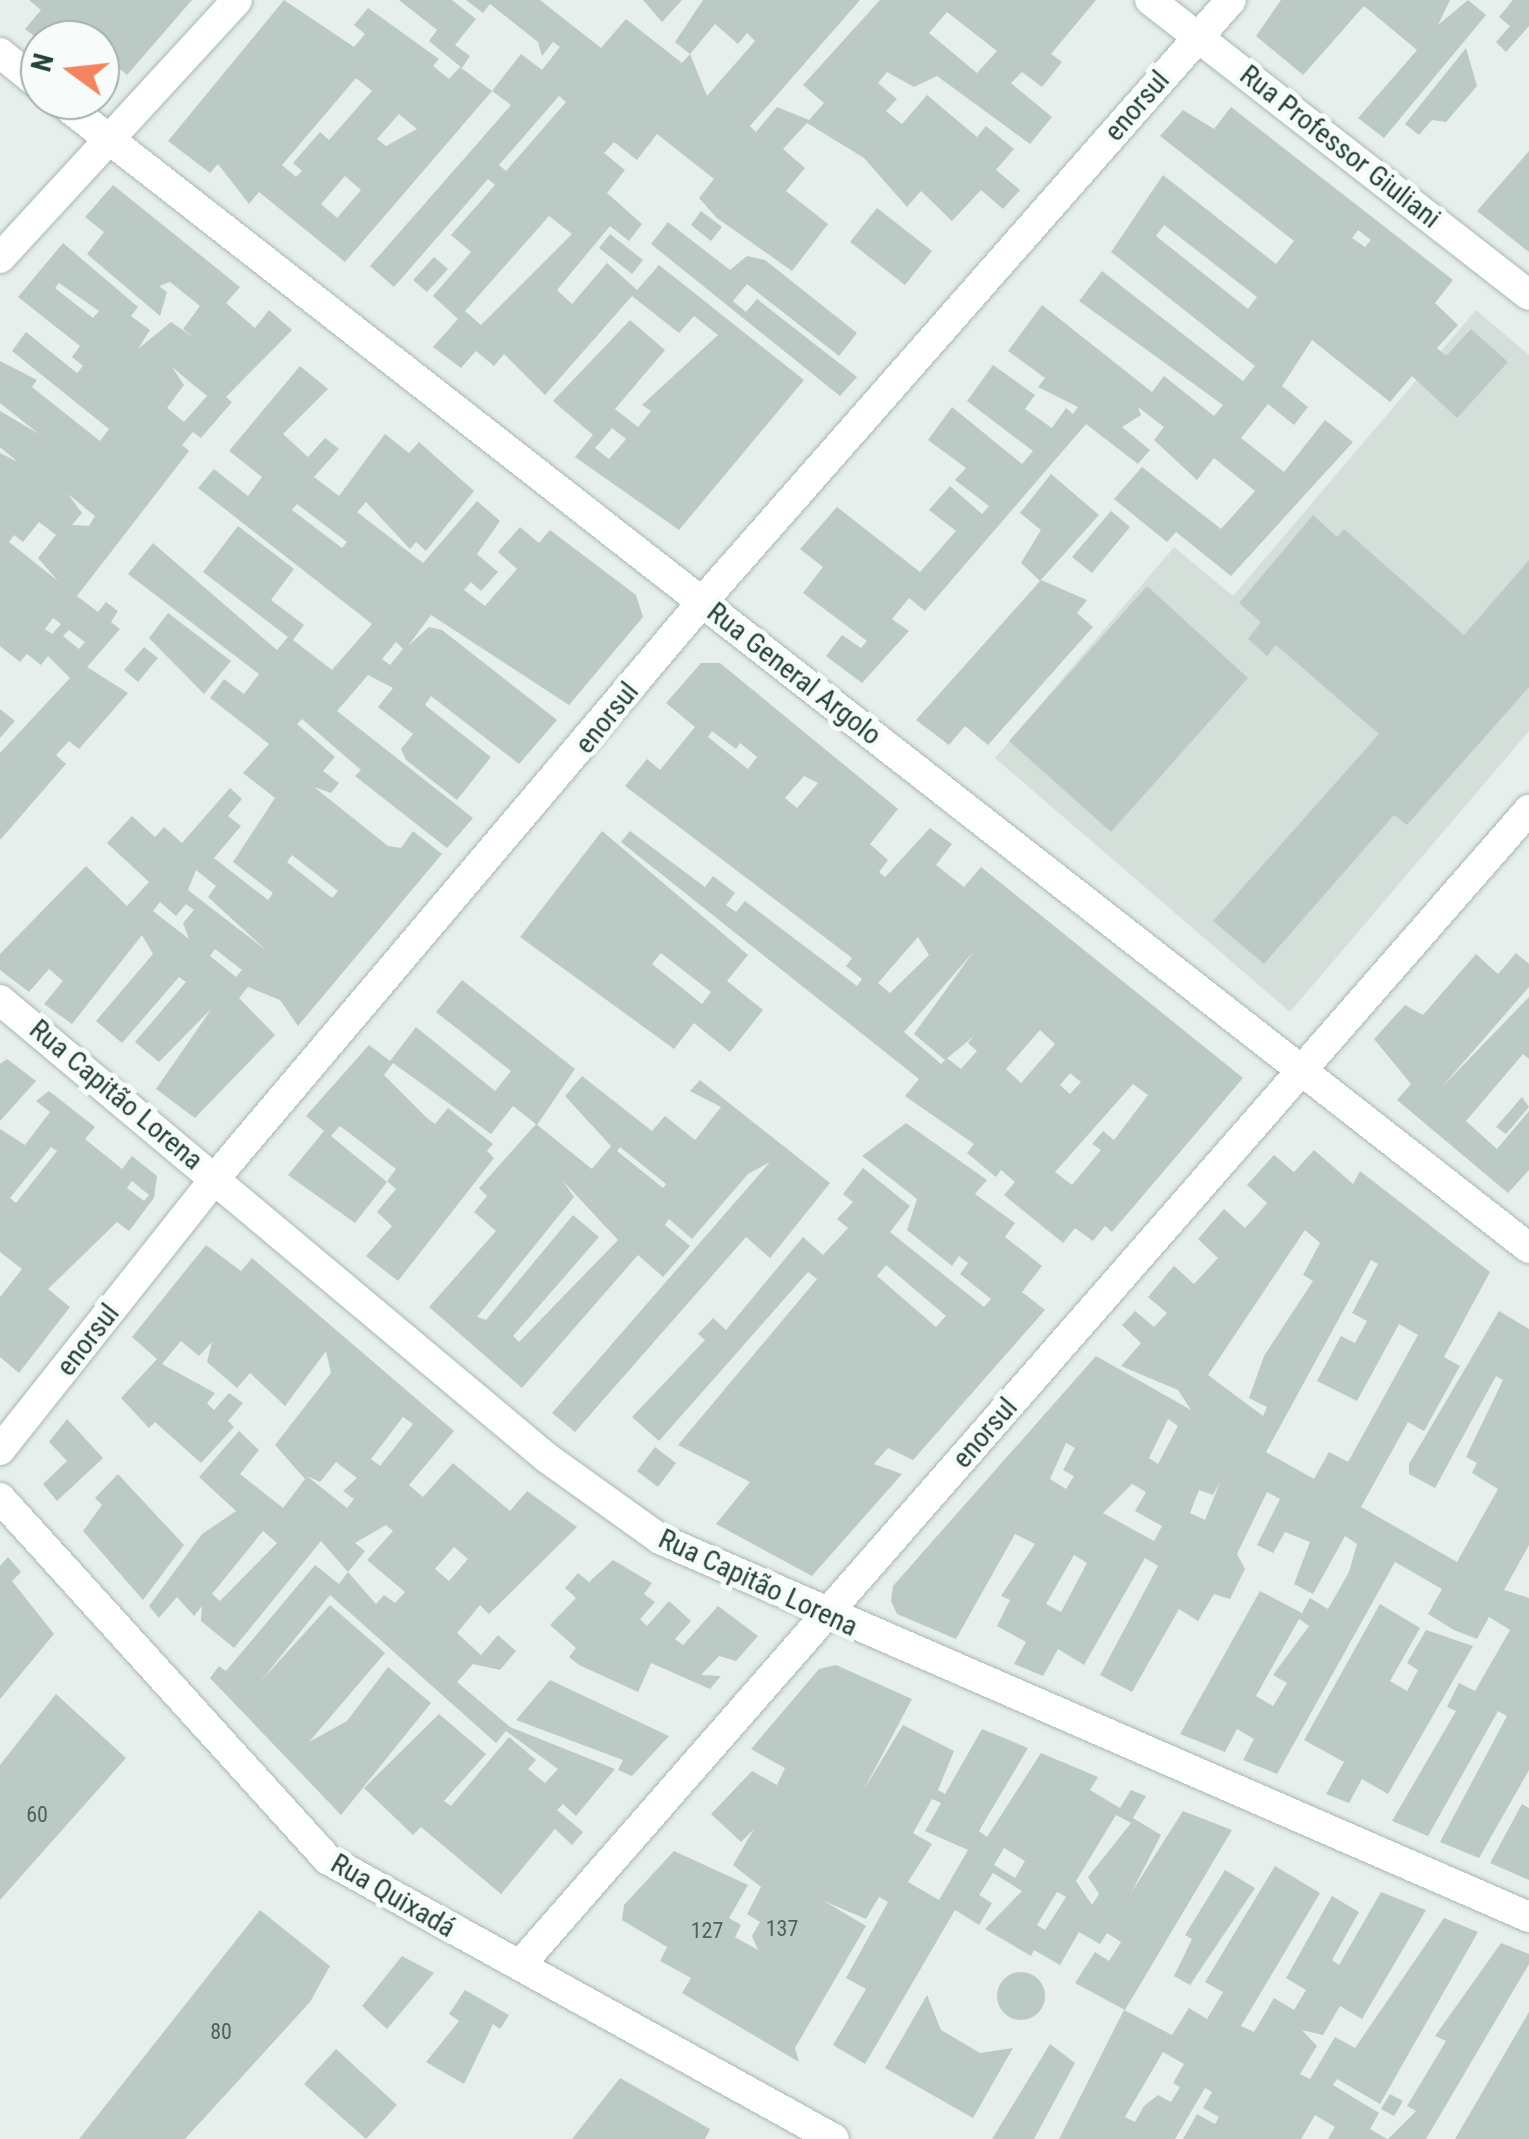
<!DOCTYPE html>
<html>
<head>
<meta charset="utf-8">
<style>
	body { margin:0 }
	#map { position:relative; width:1529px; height:2139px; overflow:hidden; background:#e6efeb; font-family:"Roboto Condensed",sans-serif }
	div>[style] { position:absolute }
	.built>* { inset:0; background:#d4dfda }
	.building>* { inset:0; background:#bbcac4 }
	.round { border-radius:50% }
	.roads { filter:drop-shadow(0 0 2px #a8b8b2) drop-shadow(0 0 2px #a8b8b2) }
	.minor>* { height:30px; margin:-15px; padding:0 15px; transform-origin:15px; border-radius:15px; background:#fff }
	span { translate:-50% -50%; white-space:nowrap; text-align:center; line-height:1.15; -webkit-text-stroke:10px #f7fbf9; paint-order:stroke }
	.number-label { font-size:22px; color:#4a645c }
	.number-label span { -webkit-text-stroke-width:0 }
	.street-label { font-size:28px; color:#24423a }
	.north { position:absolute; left:20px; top:20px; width:100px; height:100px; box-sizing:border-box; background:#f7fbf9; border:2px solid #a3b1ad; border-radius:50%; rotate:285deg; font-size:28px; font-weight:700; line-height:40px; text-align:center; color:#24423a }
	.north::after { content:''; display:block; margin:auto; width:35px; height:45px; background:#f4845f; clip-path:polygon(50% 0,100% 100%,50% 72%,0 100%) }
</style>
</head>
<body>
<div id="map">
	<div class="built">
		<div style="clip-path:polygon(1476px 310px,1529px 355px,1529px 731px,1290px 1012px,995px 758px,1174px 547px,1233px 596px)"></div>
	</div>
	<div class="building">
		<div style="clip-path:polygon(29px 0,192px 0,127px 75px,100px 52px,100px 40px,39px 40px,25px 29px,41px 10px)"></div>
		<div style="clip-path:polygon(evenodd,284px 0,354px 47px,365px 34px,354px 25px,368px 8px,439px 59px,433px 66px,449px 79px,460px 67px,492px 91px,521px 54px,542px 70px,560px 47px,553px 42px,542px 56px,538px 42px,490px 4px,483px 13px,466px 0,540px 0,601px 48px,626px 19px,682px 63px,690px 54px,707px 96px,755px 41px,747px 33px,738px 44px,715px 24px,690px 54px,675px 42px,703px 0,860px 0,750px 126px,756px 132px,777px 107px,809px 120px,824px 103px,803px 85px,880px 0,1096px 0,1051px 54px,1062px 62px,1042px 87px,1022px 72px,1011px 83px,1052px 117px,1030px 144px,937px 76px,914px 87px,887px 72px,878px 83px,897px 99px,886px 111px,902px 124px,927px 95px,977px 137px,986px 126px,1014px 149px,996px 170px,1020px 190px,1003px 209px,981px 190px,952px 221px,921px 191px,907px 207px,864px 158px,807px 123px,783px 149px,805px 168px,786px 191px,828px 224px,792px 271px,717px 218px,699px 198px,714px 179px,657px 134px,637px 160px,614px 142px,604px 153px,625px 170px,607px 193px,642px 224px,629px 241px,610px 226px,557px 290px,572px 304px,607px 263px,637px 290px,659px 265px,804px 380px,679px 530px,575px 457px,593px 435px,553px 401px,630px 320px,665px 350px,615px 409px,638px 427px,651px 411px,642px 405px,718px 335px,694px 316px,679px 333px,632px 296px,545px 395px,504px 354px,494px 366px,476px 351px,461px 368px,433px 347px,458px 319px,433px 296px,471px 252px,451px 235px,495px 185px,488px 179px,394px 287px,370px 266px,511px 105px,492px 91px,345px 262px,259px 192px,249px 204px,218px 164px,210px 173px,168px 141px,284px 0,947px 12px,997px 51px,977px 73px,929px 33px,947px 12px,284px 0,356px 78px,372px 91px,329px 140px,320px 132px,293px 163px,302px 171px,296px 177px,282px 165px,356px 78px,284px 0,559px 96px,566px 102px,506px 171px,499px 165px,559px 96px,284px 0,399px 114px,417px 129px,386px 146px,377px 139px,399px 114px,284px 0,345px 176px,361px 190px,337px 218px,321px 204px,345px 176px,284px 0,549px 216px,572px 234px,481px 325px,465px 311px,549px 216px,284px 0,612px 428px,626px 439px,609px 459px,595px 448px,612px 428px)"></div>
		<div style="clip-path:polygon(399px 0,452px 0,476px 19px,455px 45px,470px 56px,462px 68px,429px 41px,437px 30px)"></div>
		<div style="clip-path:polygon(643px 0,682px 0,662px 22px)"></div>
		<div style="clip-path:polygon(1281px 0,1450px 0,1438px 25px,1468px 0,1486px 15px,1384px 138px,1358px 118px,1417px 50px,1364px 6px,1303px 75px,1256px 36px)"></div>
		<div style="clip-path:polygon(1513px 0,1529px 0,1529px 26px,1506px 52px,1496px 42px,1510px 26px,1499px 17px)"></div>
		<div style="clip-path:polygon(1466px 48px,1477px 86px,1446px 122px,1432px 120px,1419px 135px,1405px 124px)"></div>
		<div style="clip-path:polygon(evenodd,1231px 107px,1453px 280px,1435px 303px,1458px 325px,1437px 348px,1446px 356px,1471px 329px,1508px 362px,1457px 418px,1412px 376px,1390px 402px,1312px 340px,1282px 386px,1308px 407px,1294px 425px,1268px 404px,1241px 438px,1284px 472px,1325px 420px,1353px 442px,1231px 576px,1176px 532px,1167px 542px,1114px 499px,1142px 467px,1221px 529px,1255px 491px,1214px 458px,1197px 480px,1154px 440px,1164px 427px,1138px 407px,1141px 415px,1122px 427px,1150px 450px,1138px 464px,1086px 424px,925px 611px,909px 598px,892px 619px,909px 631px,862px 683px,826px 656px,842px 635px,861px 648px,867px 641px,803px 593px,823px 567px,800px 549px,837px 507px,920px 572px,956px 531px,929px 510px,950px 486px,982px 514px,989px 506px,955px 480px,966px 468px,928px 440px,952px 407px,1022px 464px,1033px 451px,967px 401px,993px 365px,1035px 395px,1025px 409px,1052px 428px,1066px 408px,1073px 414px,1078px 407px,1038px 387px,1045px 378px,1008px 351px,1042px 305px,1152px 392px,1164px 376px,1214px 416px,1223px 405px,1079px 301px,1102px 271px,1243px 381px,1255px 366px,1111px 252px,1163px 175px,1276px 264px,1294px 241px,1160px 136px,1183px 110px,1214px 129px,1231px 107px,1164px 225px,1257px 297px,1248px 309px,1156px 236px,1164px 225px,1231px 107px,1358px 230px,1371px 240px,1365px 247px,1352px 238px,1358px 230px)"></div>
		<div style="clip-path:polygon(1529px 151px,1529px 252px,1477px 211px)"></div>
		<div style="clip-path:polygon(evenodd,113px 185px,240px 287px,226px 303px,255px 328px,269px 310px,292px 330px,226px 397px,232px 402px,201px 438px,193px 432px,182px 445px,189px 451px,77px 596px,98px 612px,106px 602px,118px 611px,111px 622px,120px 629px,87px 667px,128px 693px,79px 749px,69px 741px,56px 755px,66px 764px,0 840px,0 753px,70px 678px,48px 656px,41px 665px,27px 654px,20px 662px,0 646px,0 453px,18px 462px,0 447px,0 411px,39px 434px,0 403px,0 361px,37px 380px,32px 387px,100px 441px,109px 429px,12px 351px,26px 332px,77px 373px,83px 366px,72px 357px,80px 346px,18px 297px,63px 243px,138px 307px,131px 316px,150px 330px,138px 349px,171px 322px,196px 339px,183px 329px,200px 306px,170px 282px,159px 286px,167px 292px,160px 316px,87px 254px,104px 232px,85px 217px,113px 185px,59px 283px,99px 311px,93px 318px,55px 288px,59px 283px,113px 185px,172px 367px,207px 396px,184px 422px,167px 408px,184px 385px,172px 367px,113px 185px,68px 494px,95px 516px,89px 526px,72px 525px,82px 513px,68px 494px,113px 185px,39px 522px,56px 535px,38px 558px,58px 581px,9px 542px,14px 535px,23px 542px,39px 522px,113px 185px,53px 618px,61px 624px,52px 634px,45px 629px,53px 618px,113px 185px,69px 630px,85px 642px,79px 649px,63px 636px,69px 630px)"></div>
		<div style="clip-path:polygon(877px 208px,932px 251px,905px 285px,850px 242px)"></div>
		<div style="clip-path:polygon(701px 211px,722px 227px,711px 241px,691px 225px)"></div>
		<div style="clip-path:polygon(668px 222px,730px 270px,747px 256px,765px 260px,857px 333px,839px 356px,747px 284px,733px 301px,746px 312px,757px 299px,857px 377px,840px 396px,651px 244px)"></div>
		<div style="clip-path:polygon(610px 234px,643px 260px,632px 274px,599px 248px)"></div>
		<div style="clip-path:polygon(434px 257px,448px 269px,427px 292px,413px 280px)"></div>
		<div style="clip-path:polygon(evenodd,300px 366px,328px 389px,283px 434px,308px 457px,325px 438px,339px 449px,314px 477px,339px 496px,385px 434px,409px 453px,419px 442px,474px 491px,426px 551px,416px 542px,410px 549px,366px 502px,357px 512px,423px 563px,477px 501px,500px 521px,477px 554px,498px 572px,481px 591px,471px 582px,464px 590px,485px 606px,517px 569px,498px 552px,520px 527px,539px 543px,550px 530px,636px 595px,643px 617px,569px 705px,431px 615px,408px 646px,429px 627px,442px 630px,557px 720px,519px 764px,431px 696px,425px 705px,491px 757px,457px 800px,406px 760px,401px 749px,413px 734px,378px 707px,393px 688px,368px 675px,337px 711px,473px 818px,447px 848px,355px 776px,361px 770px,302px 719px,297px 724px,335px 757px,323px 771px,339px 783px,331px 793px,314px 787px,388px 846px,401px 848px,413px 831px,442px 854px,298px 1026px,280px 1000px,248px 987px,239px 998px,275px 1035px,195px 1118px,156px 1089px,212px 1008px,159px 1062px,135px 1042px,186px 982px,179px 977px,122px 1043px,96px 1021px,153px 954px,142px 935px,72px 1024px,44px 1004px,63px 981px,49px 969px,29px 992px,0 970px,0 954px,86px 866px,127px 906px,149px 882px,107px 843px,132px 816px,155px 837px,164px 827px,182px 843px,230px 788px,242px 799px,228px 816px,241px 826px,214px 858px,268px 900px,273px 893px,233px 862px,275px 798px,243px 773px,269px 744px,210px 698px,224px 679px,244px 694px,259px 674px,128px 574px,153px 543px,277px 650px,288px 637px,203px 572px,238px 526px,294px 569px,271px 600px,304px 625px,293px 640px,332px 670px,372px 624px,198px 488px,214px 469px,248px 496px,262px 477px,229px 451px,300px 366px,297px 504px,347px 542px,342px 548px,292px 510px,297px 504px,300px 366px,396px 642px,403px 649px,390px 665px,382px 659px,396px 642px,300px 366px,292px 855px,338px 891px,332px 898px,287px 862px,292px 855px,300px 366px,196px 870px,216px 886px,208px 897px,267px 951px,188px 890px,196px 870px,300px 366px,160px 902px,176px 916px,186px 904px,194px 910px,183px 923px,189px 939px,153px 911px,160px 902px,300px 366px,215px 949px,242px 970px,236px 977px,210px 956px,215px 949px)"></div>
		<div style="clip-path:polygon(1051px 474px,1099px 515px,1040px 581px,1021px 563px,1041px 530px,1020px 513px)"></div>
		<div style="clip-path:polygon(1111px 511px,1130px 527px,1092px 573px,1072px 557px)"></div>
		<div style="clip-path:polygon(1313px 515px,1337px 537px,1344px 529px,1464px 635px,1529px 560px,1529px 687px,1407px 825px,1394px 815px,1264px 964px,1213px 921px,1379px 734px,1276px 645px,1267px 656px,1248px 639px,1261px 622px,1239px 603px)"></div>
		<div style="clip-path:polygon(1041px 580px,1087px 600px,1077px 613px,1093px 627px,988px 745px,965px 726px,949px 745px,916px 720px)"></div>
		<div style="clip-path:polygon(1147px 586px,1248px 678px,1111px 832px,1009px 741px)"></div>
		<div style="clip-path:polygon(168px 613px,231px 661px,204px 694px,149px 638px)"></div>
		<div style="clip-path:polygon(144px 647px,158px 658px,138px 682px,124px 670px)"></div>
		<div style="clip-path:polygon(evenodd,701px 663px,720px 663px,898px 809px,870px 844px,888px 860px,879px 872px,885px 877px,930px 828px,952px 844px,936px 865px,964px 887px,981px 867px,1243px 1078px,1112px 1232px,1105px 1226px,1093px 1241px,1075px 1228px,1063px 1243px,1004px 1195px,1015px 1182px,1001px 1170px,996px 1177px,967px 1153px,974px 1144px,905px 1096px,919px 1079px,621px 842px,630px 831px,705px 887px,713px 876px,735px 893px,726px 905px,736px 912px,745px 901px,857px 986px,862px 979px,846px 966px,852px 958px,625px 786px,647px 759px,660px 770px,695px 727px,666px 703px,701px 663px,712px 731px,736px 749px,740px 743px,757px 757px,748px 769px,708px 737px,712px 731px,701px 663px,804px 776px,818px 783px,797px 808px,785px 798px,804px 776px,701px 663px,918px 937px,929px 955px,890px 993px,878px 983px,918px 937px,701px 663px,974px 951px,914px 1034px,945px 1060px,974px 1036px,968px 1043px,977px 1051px,961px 1069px,947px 1058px,941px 1064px,904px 1032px,974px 951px,701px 663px,1040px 1030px,1055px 1044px,1021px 1083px,1006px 1069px,1040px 1030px,701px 663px,1070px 1073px,1081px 1082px,1070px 1094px,1060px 1085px,1070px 1073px,701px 663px,1133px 1084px,1148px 1095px,1114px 1140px,1103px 1131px,1092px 1144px,1101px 1150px,1072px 1185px,1055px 1172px,1133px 1084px)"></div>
		<div style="clip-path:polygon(0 709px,15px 721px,0 738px)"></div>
		<div style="clip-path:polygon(evenodd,602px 831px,748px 955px,727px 981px,763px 1010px,730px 1052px,694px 1023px,674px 1049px,520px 937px,602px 831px,661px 953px,711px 992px,702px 1004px,652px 964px,661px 953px)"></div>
		<div style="clip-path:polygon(1516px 953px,1529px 964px,1529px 987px,1440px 1089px,1529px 997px,1529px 1059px,1523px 1054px,1466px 1121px,1497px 1149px,1529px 1111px,1529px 1170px,1508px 1193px,1397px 1100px,1411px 1084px,1374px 1039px,1405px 1005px,1423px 1015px,1476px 954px,1498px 974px)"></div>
		<div style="clip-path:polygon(462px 980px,575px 1069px,537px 1125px,513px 1106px,491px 1134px,393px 1063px,384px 1075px,428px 1119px,435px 1124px,448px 1108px,493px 1144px,487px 1151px,494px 1158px,398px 1281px,366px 1256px,392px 1226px,377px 1212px,396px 1189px,387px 1181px,396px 1169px,340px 1126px,331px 1136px,387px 1182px,355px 1223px,288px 1175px,324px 1131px,306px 1116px,369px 1045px,390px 1061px,416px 1027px,495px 1091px,511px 1071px,436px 1012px)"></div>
		<div style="clip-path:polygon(7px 1059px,36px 1081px,0 1121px,0 1064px)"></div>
		<div style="clip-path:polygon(evenodd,582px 1076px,652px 1131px,665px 1116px,695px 1140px,721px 1107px,690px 1091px,700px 1080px,830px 1183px,770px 1258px,746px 1237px,575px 1432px,552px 1413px,770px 1162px,748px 1174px,692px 1239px,669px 1219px,665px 1225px,690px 1246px,663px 1277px,638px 1255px,522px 1388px,429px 1307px,496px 1231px,474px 1212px,487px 1196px,479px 1188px,536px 1124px,592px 1169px,611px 1146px,565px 1096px,582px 1076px,620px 1147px,666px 1184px,663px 1188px,617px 1151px,620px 1147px,582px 1076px,563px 1181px,618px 1240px,519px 1342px,513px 1336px,599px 1237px,573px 1215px,486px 1320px,477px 1317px,574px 1197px,563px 1181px)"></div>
		<div style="clip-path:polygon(evenodd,49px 1091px,95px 1127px,85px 1139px,122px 1169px,132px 1156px,157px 1176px,154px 1198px,129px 1231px,117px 1222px,48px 1289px,70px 1307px,19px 1373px,0 1357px,0 1297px,22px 1269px,0 1252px,0 1129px,25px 1145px,50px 1112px,36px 1101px,49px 1091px,51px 1147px,57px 1151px,16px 1203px,10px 1198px,51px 1147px,49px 1091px,132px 1181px,149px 1195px,144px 1201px,127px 1188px,132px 1181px)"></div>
		<div style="clip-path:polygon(1522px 1097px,1529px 1107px,1506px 1134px,1496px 1127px)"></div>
		<div style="clip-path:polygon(evenodd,906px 1123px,987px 1180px,975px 1194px,1015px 1223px,1005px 1237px,1042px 1266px,1022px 1292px,1045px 1310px,913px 1460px,888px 1448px,874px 1464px,902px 1474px,812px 1576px,716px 1524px,750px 1482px,678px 1445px,817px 1279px,808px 1272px,659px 1441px,632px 1417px,705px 1340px,698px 1334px,713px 1318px,726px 1330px,803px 1237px,823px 1255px,848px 1228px,837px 1219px,853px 1202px,843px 1194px,863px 1168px,910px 1206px,890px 1232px,984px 1307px,991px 1299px,960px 1274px,968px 1263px,959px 1256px,952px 1266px,907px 1230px,917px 1199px,862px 1156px,906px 1123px,886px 1265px,946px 1316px,936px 1327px,877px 1276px,886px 1265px)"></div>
		<div style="clip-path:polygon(evenodd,1314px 1150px,1353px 1184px,1360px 1171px,1490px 1272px,1444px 1357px,1460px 1366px,1424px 1431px,1408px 1422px,1361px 1507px,1457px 1562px,1498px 1489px,1472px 1473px,1477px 1463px,1466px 1457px,1503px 1380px,1496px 1376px,1435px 1488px,1409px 1474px,1409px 1464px,1499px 1311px,1529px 1329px,1529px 1545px,1504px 1590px,1529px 1598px,1529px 1770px,1479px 1858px,1440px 1842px,1507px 1716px,1498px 1711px,1428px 1836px,1392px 1821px,1456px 1711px,1447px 1707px,1459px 1683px,1475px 1691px,1510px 1630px,1489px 1617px,1477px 1639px,1454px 1630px,1428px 1614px,1442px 1589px,1395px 1562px,1277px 1774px,1243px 1760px,1254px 1739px,1237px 1729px,1225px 1752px,1180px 1734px,1260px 1591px,1302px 1613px,1310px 1598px,1328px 1609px,1349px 1572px,1357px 1544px,1345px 1536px,1313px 1594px,1294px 1584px,1310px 1542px,1285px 1532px,1273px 1553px,1257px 1545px,1280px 1499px,1267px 1492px,1237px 1554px,1245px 1569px,1230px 1599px,1214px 1594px,1198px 1621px,1179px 1609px,1132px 1692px,1100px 1675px,1158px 1566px,1145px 1558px,1084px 1665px,1058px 1649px,1043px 1676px,1014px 1664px,1026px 1642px,997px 1626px,1010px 1600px,1001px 1596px,1035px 1544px,1015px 1534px,956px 1639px,897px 1614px,891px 1601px,893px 1586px,1096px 1356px,1191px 1410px,1178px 1390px,1121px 1366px,1141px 1343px,1122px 1325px,1135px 1311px,1154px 1327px,1167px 1313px,1148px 1297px,1174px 1266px,1194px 1284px,1218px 1258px,1198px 1239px,1224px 1209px,1245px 1228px,1256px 1216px,1267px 1203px,1247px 1185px,1274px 1155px,1294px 1172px,1314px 1150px,1305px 1230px,1320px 1243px,1303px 1275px,1313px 1281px,1264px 1356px,1249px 1398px,1267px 1407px,1263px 1416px,1208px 1375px,1305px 1230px,1314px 1150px,1371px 1260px,1378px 1264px,1352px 1313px,1367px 1321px,1355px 1343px,1341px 1336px,1317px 1381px,1357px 1401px,1399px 1324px,1418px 1335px,1348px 1462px,1329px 1452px,1314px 1479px,1266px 1452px,1371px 1260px,1314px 1150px,1168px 1419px,1178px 1426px,1158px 1464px,1149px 1458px,1168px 1419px,1314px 1150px,1066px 1443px,1075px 1448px,1063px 1470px,1074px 1476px,1066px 1489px,1050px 1479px,1066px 1443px,1314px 1150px,1220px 1482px,1205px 1520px,1190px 1513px,1199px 1490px,1213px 1495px,1220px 1482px,1314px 1150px,1132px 1484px,1146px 1492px,1135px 1511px,1162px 1526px,1154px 1541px,1103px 1513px,1132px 1484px,1314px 1150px,1074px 1555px,1087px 1563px,1061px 1612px,1046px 1604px,1074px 1555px,1314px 1150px,1299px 1619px,1309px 1626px,1273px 1675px,1287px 1683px,1273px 1706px,1256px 1696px,1299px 1619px)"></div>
		<div style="clip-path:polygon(evenodd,206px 1245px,241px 1271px,252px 1258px,454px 1431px,409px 1485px,423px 1497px,453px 1463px,510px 1511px,527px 1491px,577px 1527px,489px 1614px,480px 1605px,457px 1633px,481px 1655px,498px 1635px,516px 1651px,500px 1670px,473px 1664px,457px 1682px,510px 1727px,615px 1769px,576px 1816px,563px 1804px,557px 1810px,583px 1832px,572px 1845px,555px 1829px,501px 1894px,421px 1827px,413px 1835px,364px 1788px,439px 1714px,486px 1754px,444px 1801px,451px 1806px,509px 1737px,536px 1760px,528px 1769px,545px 1783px,558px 1769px,506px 1731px,496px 1743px,330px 1595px,260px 1682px,330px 1605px,385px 1653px,309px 1742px,347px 1721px,388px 1667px,431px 1703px,341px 1815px,210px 1678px,219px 1666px,226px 1671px,315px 1565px,339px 1584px,348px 1572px,376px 1604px,384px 1595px,395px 1603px,405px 1592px,367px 1560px,393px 1531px,386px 1525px,355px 1543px,365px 1551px,348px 1572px,321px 1541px,234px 1648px,201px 1621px,202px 1606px,194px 1616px,177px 1597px,159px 1618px,149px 1606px,202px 1534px,236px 1511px,199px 1477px,239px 1431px,259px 1450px,240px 1474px,283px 1508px,305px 1479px,275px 1445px,331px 1373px,326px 1351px,285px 1406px,250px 1373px,237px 1388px,207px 1362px,212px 1342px,199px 1356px,181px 1341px,162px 1364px,215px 1393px,207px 1403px,214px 1410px,229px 1393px,243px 1403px,228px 1421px,234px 1427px,201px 1463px,155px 1422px,149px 1428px,121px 1398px,157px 1359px,132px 1337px,206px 1245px,403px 1417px,413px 1424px,380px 1466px,371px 1459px,403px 1417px,206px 1245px,336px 1462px,357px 1478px,343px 1491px,354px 1499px,347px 1508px,307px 1476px,320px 1482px,336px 1462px,206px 1245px,263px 1531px,277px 1543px,220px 1601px,212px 1594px,263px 1531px,206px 1245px,454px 1547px,468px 1559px,449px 1581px,435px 1569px,454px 1547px)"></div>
		<div style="clip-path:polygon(67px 1419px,103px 1458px,57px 1501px,43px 1484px,67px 1461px,49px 1442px)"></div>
		<div style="clip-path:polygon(655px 1447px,676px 1463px,658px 1487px,637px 1471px)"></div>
		<div style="clip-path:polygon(118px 1474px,184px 1545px,143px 1600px,83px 1531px,102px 1505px,95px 1498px)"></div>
		<div style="clip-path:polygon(8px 1557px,21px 1572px,12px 1581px,54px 1634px,0 1699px,0 1566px)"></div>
		<div style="clip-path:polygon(613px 1560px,652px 1583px,644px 1594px,655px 1602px,640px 1619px,647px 1626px,669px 1601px,691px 1621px,675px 1639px,683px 1645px,718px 1606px,758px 1636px,736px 1661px,719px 1656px,701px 1675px,721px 1676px,710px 1689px,651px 1663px,638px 1692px,579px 1665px,569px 1657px,576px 1648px,550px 1625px,576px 1598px,565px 1588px,578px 1573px,589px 1582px)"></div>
		<div style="clip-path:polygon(1380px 1604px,1420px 1628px,1390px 1681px,1407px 1691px,1418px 1670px,1407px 1663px,1426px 1630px,1473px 1646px,1388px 1794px,1362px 1779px,1349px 1803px,1326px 1794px,1344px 1762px,1304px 1740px)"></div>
		<div style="clip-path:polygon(evenodd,836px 1665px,912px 1699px,863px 1791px,903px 1725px,954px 1751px,938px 1790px,945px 1794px,982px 1729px,1028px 1748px,979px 1831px,987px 1837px,1041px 1753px,1098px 1777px,1090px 1790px,1120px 1808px,1131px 1790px,1146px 1796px,1133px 1818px,1161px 1835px,1131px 1893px,1183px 1811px,1232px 1830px,1125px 2010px,1075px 1983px,1095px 1952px,1109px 1961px,1121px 1942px,1107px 1933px,1100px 1944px,1079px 1932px,1060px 1965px,1034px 1950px,1031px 1956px,985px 1929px,1022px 1891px,993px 1873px,979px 1895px,992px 1903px,979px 1925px,955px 1910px,865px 2064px,833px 2045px,866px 1989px,846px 1978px,888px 1902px,879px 1897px,866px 1919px,824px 1901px,866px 1926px,795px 2048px,799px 2062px,682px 1993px,691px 1978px,660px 1961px,667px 1947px,622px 1920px,624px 1905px,674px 1851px,748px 1885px,729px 1918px,741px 1925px,735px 1937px,758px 1950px,752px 1936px,760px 1922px,747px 1914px,761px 1887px,733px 1865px,754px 1829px,741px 1842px,711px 1814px,752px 1771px,777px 1785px,785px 1768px,751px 1749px,819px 1669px,836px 1665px,932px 1799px,941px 1803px,925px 1831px,968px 1850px,939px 1900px,908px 1882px,932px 1844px,913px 1833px,932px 1799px,836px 1665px,1116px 1815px,1131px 1823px,1088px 1877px,1099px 1894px,1092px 1905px,1076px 1881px,1116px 1815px,836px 1665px,1004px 1848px,1025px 1861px,1015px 1878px,994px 1865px,1004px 1848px,836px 1665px,1057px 1892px,1066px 1897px,1045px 1930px,1037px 1925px,1057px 1892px)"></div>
		<div style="clip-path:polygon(550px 1680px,669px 1736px,632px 1776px,618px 1770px,623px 1760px,516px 1720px)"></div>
		<div style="clip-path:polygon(56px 1694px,126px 1758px,0 1900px,0 1765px)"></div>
		<div style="clip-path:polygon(1522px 1804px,1529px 1808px,1529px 1880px,1490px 1863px)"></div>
		<div style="clip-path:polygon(evenodd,1275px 1866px,1320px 1893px,1241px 2026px,1254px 2032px,1274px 1998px,1294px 2010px,1306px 1990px,1286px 1978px,1332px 1896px,1359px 1912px,1332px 1960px,1339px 1965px,1381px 1892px,1426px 1910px,1362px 2019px,1340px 2006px,1323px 2035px,1302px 2030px,1317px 2046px,1300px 2074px,1310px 2079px,1335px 2037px,1355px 2048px,1444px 1918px,1478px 1932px,1380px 2104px,1337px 2079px,1333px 2085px,1379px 2113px,1370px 2129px,1387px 2139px,1328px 2139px,1335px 2127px,1315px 2115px,1301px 2139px,1183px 2139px,1197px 2114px,1215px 2124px,1219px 2117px,1203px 2108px,1212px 2092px,1205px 2088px,1175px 2139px,1059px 2139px,1124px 2010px,1172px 2035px,1189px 2008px,1207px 2019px,1223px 1992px,1205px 1982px,1275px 1866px,1163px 2052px,1184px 2064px,1173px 2083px,1180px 2087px,1171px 2102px,1158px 2095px,1144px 2106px,1135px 2122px,1125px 2117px,1163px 2052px)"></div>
		<div style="clip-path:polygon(1225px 1870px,1255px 1888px,1190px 1985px,1174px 1976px,1192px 1939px,1185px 1935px)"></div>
		<div style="clip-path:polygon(260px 1910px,330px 1966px,310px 2002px,185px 2139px,79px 2139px)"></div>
		<div style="clip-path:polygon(1501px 1943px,1529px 1954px,1529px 1964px,1426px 2139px,1388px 2139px,1416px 2111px,1407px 2106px,1446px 2041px,1435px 2036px)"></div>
		<div style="clip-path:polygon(402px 1956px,434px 1973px,387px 2029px,362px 2006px)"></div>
		<div class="round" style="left:997px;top:1972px;width:48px;height:48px"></div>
		<div style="clip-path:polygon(465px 1990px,509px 2015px,500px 2029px,493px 2024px,464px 2084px,426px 2062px,459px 2021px,449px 2014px)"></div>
		<div style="clip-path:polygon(927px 1995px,941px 2030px,980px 2053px,1013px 2048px,973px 2118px,885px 2068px)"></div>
		<div style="clip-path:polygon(1529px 2012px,1529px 2139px,1455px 2139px)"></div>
		<div style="clip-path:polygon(1050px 2044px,1075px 2063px,1034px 2139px,992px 2139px)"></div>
		<div style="clip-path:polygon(336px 2049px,397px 2105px,366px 2139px,304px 2084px)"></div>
		<div style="clip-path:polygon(620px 2078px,710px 2129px,705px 2139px,572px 2139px)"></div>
		<div style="clip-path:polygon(1390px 2094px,1403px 2101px,1394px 2116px,1381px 2109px)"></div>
	</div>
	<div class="roads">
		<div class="minor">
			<div style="left:1150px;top:0;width:480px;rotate:37.9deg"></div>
			<div style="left:0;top:53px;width:51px;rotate:38.7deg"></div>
			<div style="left:59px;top:100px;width:1865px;rotate:37.99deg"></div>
			<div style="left:0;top:258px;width:350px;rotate:-47.4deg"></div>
			<div style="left:0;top:1000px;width:713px;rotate:39.94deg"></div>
			<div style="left:547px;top:1458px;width:139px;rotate:35.6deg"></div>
			<div style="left:660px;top:1539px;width:948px;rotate:23.51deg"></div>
			<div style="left:0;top:1450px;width:348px;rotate:-51.6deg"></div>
			<div style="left:216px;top:1177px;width:753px;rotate:-49.79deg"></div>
			<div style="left:702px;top:602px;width:801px;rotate:-48.69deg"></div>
			<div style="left:0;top:1498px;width:487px;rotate:47.8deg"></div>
			<div style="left:327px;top:1859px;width:579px;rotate:28.91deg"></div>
			<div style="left:520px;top:1965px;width:1534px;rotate:-48.86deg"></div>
		</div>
	</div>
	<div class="number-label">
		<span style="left:37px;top:1815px">60</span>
		<span style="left:782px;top:1929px">137</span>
		<span style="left:707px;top:1931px">127</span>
		<span style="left:221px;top:2032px">80</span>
	</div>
	<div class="street-label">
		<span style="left:1137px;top:106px;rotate:-49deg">enorsul</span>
		<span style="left:1340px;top:147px;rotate:38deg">Rua Professor Giuliani</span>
		<span style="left:794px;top:674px;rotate:38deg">Rua General Argolo</span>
		<span style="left:607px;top:718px;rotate:-51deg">enorsul</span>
		<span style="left:116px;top:1095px;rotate:40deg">Rua Capitão Lorena</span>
		<span style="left:88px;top:1340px;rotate:-52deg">enorsul</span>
		<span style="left:985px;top:1433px;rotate:-49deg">enorsul</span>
		<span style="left:758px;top:1583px;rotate:25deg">Rua Capitão Lorena</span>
		<span style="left:393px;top:1896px;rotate:30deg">Rua Quixadá</span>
	</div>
	<div class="north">N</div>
</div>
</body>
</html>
